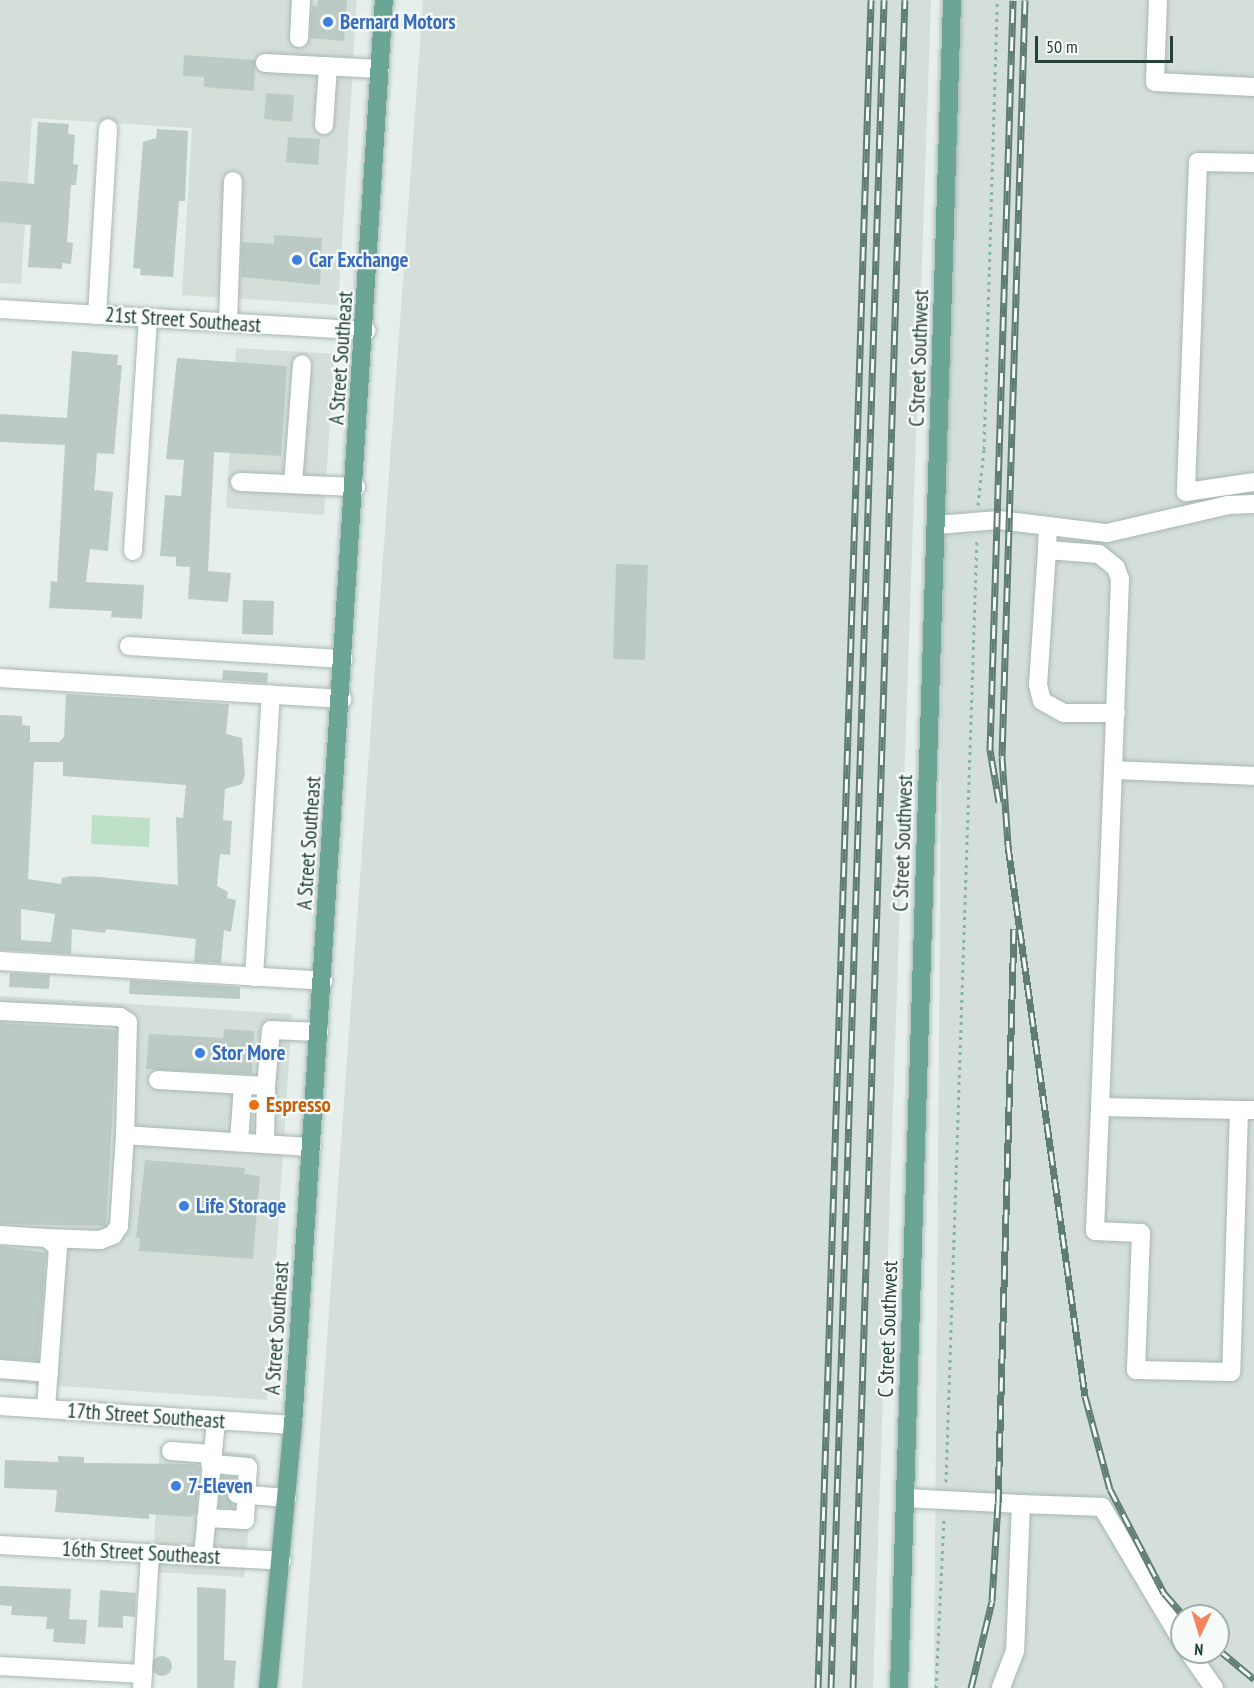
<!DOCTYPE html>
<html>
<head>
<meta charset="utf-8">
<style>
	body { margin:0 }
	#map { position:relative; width:1254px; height:1688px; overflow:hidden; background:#e6efeb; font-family:"PT Sans Narrow",sans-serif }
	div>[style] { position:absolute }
	.built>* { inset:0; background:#d4dfda }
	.green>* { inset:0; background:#bfe0c8 }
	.building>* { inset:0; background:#bbcac4 }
	.round { border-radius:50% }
	.minor-tunnel>* { height:18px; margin-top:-9px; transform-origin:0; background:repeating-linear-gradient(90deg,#bfccc8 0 18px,transparent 0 27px) }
	.path>* { height:3px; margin-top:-1.5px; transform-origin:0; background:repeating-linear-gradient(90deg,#86b3a5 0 3px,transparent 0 7.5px) }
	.roads { filter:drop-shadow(0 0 2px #a8b8b2) drop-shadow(0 0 2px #a8b8b2) }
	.minor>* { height:18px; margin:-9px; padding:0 9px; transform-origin:9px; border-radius:9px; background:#fff }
	.major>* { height:18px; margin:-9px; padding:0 9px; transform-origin:9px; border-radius:9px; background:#6aa596 }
	.rail>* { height:7px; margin-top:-3.5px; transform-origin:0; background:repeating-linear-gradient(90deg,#f7fbf9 0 14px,#5f7d75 0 28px); box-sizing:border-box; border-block:2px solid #5f7d75 }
	.dots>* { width:16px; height:16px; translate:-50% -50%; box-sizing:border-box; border:3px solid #f7fbf9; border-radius:50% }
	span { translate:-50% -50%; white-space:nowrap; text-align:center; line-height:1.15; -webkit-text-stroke:4.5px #f7fbf9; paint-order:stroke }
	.shop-label { font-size:21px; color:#366cbe; font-weight:700 }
	.left { translate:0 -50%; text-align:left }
	.street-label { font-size:21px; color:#24423a }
	.food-label { font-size:21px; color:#c56008; font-weight:700 }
	.north { position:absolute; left:1170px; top:1604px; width:60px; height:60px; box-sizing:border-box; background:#f7fbf9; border:2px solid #a3b1ad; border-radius:50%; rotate:184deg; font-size:16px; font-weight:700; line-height:24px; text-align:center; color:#24423a }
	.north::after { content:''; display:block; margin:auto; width:21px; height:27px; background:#f4845f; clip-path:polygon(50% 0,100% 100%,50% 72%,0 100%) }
	.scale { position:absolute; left:1035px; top:36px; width:138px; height:27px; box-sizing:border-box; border:3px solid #24423a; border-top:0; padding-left:8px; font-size:18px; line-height:21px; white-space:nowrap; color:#24423a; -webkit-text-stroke:4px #f7fbf9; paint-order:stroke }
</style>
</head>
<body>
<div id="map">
	<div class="built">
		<div style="clip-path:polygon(0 0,357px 0,338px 305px,182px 295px,192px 128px,32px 118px,21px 284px,0 283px)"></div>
		<div style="clip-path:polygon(423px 0,931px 0,873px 1688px,302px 1688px)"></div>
		<div style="clip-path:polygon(evenodd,947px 0,1254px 0,1254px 1688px,934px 1688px,947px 0,1182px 1616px,1218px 1616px,1218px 1652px,1182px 1652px,1182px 1616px)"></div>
		<div style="clip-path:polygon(236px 348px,334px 354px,324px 515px,226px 508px)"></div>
		<div style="clip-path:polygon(0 996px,292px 1014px,267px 1400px,0 1382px)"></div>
		<div style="clip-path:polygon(160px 1446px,256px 1454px,244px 1577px,152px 1572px)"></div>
	</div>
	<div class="green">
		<div style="clip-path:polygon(92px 815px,150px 818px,149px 847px,91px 844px)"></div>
	</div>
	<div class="building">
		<div style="clip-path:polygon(318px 0,347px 0,344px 41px,310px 38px,312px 6px,317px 6px)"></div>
		<div style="clip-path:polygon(184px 55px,255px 60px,254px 91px,204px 87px,204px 77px,183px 76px)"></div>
		<div style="clip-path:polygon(266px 93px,294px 95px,292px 122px,264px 119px)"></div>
		<div style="clip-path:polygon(38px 122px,69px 124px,68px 134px,75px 135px,73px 164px,78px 165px,76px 185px,71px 185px,67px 242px,73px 243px,71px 264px,62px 263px,62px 269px,28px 267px,31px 225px,0 222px,0 181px,34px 184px)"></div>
		<div style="clip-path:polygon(157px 129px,188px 131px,185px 201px,179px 201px,173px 277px,140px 275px,141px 269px,133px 268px,143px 142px,156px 138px)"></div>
		<div style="clip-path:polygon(288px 137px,320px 139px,318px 165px,286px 162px)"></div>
		<div style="clip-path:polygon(274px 235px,322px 238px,320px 285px,241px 277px,242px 242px,274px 244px)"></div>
		<div style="clip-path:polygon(72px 351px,118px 355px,117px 365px,122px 365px,114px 454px,97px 453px,95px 481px,94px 490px,113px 492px,108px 551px,90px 549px,86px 582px,144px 585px,142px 619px,111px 617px,112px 611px,49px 608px,51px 581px,57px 582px,65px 445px,0 442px,0 414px,67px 418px)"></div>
		<div style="clip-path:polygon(177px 358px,287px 366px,281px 456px,214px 452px,208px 571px,231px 573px,228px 602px,188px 599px,190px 567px,176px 566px,176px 557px,160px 556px,165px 495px,181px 496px,184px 460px,166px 459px)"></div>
		<div style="clip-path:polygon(616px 564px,648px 565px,645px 660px,613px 659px)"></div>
		<div style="clip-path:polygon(243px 600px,274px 601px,273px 635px,242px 634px)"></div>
		<div style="clip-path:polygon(223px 670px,268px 673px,267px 683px,222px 680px)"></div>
		<div style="clip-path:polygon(evenodd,66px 694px,229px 704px,226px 734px,242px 738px,245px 775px,242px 784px,225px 789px,223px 820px,232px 821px,230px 855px,220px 854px,217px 886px,228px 892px,227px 898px,236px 900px,231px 932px,224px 930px,221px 963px,194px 962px,196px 939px,106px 929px,105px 933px,72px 929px,71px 954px,0 950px,0 715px,22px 716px,22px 725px,30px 726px,30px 742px,59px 742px,64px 737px,66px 694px,34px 762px,63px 762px,63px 776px,186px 785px,183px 818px,176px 817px,178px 885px,100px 877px,71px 876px,62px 878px,61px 884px,28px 879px,34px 762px,66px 694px,21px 909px,55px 914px,51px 942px,21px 940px,21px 909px)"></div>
		<div style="clip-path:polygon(10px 973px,50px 975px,49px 989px,9px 987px)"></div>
		<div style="clip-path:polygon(130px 980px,240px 987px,240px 999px,129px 994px)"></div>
		<div style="clip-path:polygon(0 1023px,117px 1030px,106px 1226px,0 1224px)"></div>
		<div style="clip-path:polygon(224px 1029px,254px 1031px,252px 1074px,146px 1069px,149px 1034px,223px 1038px)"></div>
		<div style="clip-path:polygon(145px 1160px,245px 1168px,244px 1174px,260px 1176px,253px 1259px,139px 1251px,140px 1238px,136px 1238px)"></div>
		<div style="clip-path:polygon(0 1246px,46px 1253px,38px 1361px,0 1358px)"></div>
		<div style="clip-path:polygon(58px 1456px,84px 1457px,84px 1463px,195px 1464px,200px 1469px,196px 1512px,191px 1517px,149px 1514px,149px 1519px,55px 1512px,57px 1490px,4px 1488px,5px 1460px,58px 1462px)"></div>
		<div style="clip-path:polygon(222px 1476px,236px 1477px,226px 1494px,234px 1508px,219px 1507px)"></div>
		<div style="clip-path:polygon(0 1586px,71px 1589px,69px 1619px,87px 1620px,85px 1644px,53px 1642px,54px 1629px,46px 1629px,47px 1617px,11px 1615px,12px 1606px,0 1605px)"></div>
		<div style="clip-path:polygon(197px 1587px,226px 1589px,224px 1660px,236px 1661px,234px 1688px,197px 1688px)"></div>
		<div style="clip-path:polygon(100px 1590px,136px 1593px,135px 1617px,123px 1616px,123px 1628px,98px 1627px)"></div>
		<div class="round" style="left:152px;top:1656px;width:20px;height:20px"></div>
	</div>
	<div class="minor-tunnel">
		<div style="left:213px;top:1492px;width:24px;rotate:5deg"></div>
	</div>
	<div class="path">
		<div style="left:978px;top:505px;width:56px;rotate:-83.9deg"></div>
		<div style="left:984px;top:449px;width:449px;rotate:-88.3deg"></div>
		<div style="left:946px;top:1482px;width:944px;rotate:-88.12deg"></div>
		<div style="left:936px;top:1688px;width:172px;rotate:-87.3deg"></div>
	</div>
	<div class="roads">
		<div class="minor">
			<div style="left:1158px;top:0;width:82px;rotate:92.1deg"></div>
			<div style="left:1155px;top:82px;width:99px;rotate:2.9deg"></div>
			<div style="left:299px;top:38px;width:38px;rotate:-87deg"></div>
			<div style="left:265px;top:63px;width:115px;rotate:3deg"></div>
			<div style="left:324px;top:125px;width:59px;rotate:-86.1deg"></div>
			<div style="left:1254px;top:163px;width:56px;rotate:-179deg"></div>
			<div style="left:1198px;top:162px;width:330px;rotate:92.1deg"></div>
			<div style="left:1186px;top:492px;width:69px;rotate:-8.4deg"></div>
			<div style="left:0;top:309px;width:367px;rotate:3.4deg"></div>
			<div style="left:97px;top:315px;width:187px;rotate:-86.6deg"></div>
			<div style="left:228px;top:323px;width:142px;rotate:-88deg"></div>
			<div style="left:240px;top:482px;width:116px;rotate:2.5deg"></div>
			<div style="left:293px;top:484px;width:120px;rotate:-85.7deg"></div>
			<div style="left:936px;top:525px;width:63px;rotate:-4.5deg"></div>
			<div style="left:999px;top:520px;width:109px;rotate:6.9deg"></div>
			<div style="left:1107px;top:533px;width:124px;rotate:-13deg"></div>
			<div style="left:1228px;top:505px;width:26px;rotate:-2deg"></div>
			<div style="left:1048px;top:528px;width:22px;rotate:93deg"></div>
			<div style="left:1047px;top:550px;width:52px;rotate:4.4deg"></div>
			<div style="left:1099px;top:554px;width:22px;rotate:39deg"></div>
			<div style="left:1116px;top:568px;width:12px;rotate:70deg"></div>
			<div style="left:1120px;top:579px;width:191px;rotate:92.1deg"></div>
			<div style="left:1047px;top:550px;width:135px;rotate:93.8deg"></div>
			<div style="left:1038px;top:685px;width:16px;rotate:76deg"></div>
			<div style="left:1042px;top:701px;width:25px;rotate:29deg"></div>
			<div style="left:1064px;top:713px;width:52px"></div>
			<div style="left:133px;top:551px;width:233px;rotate:-86.3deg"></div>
			<div style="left:129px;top:646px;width:215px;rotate:3.5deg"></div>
			<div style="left:0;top:678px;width:343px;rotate:3.5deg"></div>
			<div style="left:0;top:961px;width:324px;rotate:3.5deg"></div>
			<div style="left:254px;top:977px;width:283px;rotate:-86.6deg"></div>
			<div style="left:0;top:1011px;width:120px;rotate:2.9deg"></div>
			<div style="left:120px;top:1017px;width:9px;rotate:32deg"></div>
			<div style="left:128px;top:1022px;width:113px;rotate:91.5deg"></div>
			<div style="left:158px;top:1080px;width:108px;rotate:3.2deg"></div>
			<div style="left:266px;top:1086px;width:56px;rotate:-84.9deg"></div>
			<div style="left:271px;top:1030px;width:48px;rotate:2.4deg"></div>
			<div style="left:1100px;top:1107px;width:337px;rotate:-87.8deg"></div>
			<div style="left:1113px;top:770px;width:141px;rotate:2.4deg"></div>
			<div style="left:1239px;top:1110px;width:262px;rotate:91.7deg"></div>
			<div style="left:1231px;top:1372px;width:95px;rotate:-178.8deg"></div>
			<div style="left:1136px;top:1370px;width:137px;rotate:-87.9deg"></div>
			<div style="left:1141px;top:1233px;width:46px;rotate:-177.5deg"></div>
			<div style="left:1095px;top:1231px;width:124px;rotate:-87.7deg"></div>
			<div style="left:1100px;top:1107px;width:91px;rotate:1.3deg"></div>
			<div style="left:1191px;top:1109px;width:48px;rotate:1.2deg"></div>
			<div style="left:1239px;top:1110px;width:15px"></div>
			<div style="left:239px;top:1142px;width:57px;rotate:-86deg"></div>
			<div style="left:265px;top:1144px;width:58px;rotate:-89deg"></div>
			<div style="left:0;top:1235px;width:47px;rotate:3.7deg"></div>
			<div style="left:47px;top:1238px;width:15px;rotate:42deg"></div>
			<div style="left:58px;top:1248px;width:161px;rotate:94.3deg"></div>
			<div style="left:47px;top:1238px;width:53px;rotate:2.2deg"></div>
			<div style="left:100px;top:1240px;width:14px;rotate:-21deg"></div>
			<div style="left:113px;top:1235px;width:11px;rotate:-56deg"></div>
			<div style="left:119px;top:1226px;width:91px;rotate:-86.2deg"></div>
			<div style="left:125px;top:1135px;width:187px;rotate:3.7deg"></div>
			<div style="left:0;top:1369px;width:49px;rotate:4.7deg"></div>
			<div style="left:0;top:1406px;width:294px;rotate:3.7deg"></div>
			<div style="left:171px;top:1451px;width:41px;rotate:4.2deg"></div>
			<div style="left:237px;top:1494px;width:50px;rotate:4.6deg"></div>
			<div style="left:905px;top:1498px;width:116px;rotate:3deg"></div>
			<div style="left:1021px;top:1504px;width:147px;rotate:92.3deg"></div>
			<div style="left:1015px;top:1651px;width:40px;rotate:111deg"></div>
			<div style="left:1021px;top:1504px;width:81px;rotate:2.1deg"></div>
			<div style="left:1102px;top:1507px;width:156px;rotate:59.2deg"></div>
			<div style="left:206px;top:1518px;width:39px;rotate:3deg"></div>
			<div style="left:245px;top:1520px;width:53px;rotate:-86.8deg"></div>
			<div style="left:248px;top:1467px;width:38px;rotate:-175deg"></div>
			<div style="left:0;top:1545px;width:282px;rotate:3.2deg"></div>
			<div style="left:203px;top:1556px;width:136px;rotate:-84.5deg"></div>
			<div style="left:1189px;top:1652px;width:44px;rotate:55.2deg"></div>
			<div style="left:0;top:1666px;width:143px;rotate:3.2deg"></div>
			<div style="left:142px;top:1688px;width:134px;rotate:-86.6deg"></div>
		</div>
		<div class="major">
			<div style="left:268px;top:1688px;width:264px;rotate:-84.6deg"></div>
			<div style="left:293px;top:1425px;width:1428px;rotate:-86.35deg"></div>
			<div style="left:899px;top:1688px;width:1689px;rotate:-88.2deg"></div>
		</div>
	</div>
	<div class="rail">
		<div style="left:1025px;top:0;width:757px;rotate:91.74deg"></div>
		<div style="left:1002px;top:757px;width:89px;rotate:86.1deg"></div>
		<div style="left:1008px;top:846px;width:555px;rotate:82.03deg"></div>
		<div style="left:1085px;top:1396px;width:96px;rotate:75deg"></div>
		<div style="left:1110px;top:1489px;width:117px;rotate:62.6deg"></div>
		<div style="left:1164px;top:1593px;width:30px;rotate:49deg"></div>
		<div style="left:999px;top:802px;width:53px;rotate:-99.8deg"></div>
		<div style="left:990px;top:750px;width:750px;rotate:-88.24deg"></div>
		<div style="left:1218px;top:1649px;width:47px;rotate:39.8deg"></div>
		<div style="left:818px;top:1688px;width:1689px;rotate:-88.2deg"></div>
		<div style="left:831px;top:1688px;width:1689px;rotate:-88.2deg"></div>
		<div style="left:853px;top:1688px;width:1689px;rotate:-88.24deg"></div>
		<div style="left:971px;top:1688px;width:89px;rotate:-76.4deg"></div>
		<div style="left:992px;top:1601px;width:98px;rotate:-86.5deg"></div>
		<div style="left:998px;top:1503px;width:575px;rotate:-88.41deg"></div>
	</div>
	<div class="dots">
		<div style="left:328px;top:22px;background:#3f7fe0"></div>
		<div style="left:297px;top:260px;background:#3f7fe0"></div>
		<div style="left:200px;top:1053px;background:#3f7fe0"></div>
		<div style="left:254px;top:1105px;background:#e8710a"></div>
		<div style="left:184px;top:1206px;background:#3f7fe0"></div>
		<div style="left:176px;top:1486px;background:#3f7fe0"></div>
	</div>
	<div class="shop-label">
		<span class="left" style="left:340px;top:22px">Bernard Motors</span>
		<span class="left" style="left:309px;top:260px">Car Exchange</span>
		<span class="left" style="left:212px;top:1053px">Stor More</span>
		<span class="left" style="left:196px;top:1206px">Life Storage</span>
		<span class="left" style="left:188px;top:1486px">7-Eleven</span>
	</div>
	<div class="street-label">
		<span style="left:183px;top:320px;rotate:4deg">21st Street Southeast</span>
		<span style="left:341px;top:358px;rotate:-86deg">A Street Southeast</span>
		<span style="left:919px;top:358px;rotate:-88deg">C Street Southwest</span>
		<span style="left:309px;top:843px;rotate:-86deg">A Street Southeast</span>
		<span style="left:903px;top:843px;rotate:-88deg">C Street Southwest</span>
		<span style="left:277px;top:1328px;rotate:-86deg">A Street Southeast</span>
		<span style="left:888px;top:1329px;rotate:-88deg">C Street Southwest</span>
		<span style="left:146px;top:1416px;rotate:4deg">17th Street Southeast</span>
		<span style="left:141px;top:1553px;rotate:3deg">16th Street Southeast</span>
	</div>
	<div class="food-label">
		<span class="left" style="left:266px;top:1105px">Espresso</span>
	</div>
	<div class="north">N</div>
	<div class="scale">50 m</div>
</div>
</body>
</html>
